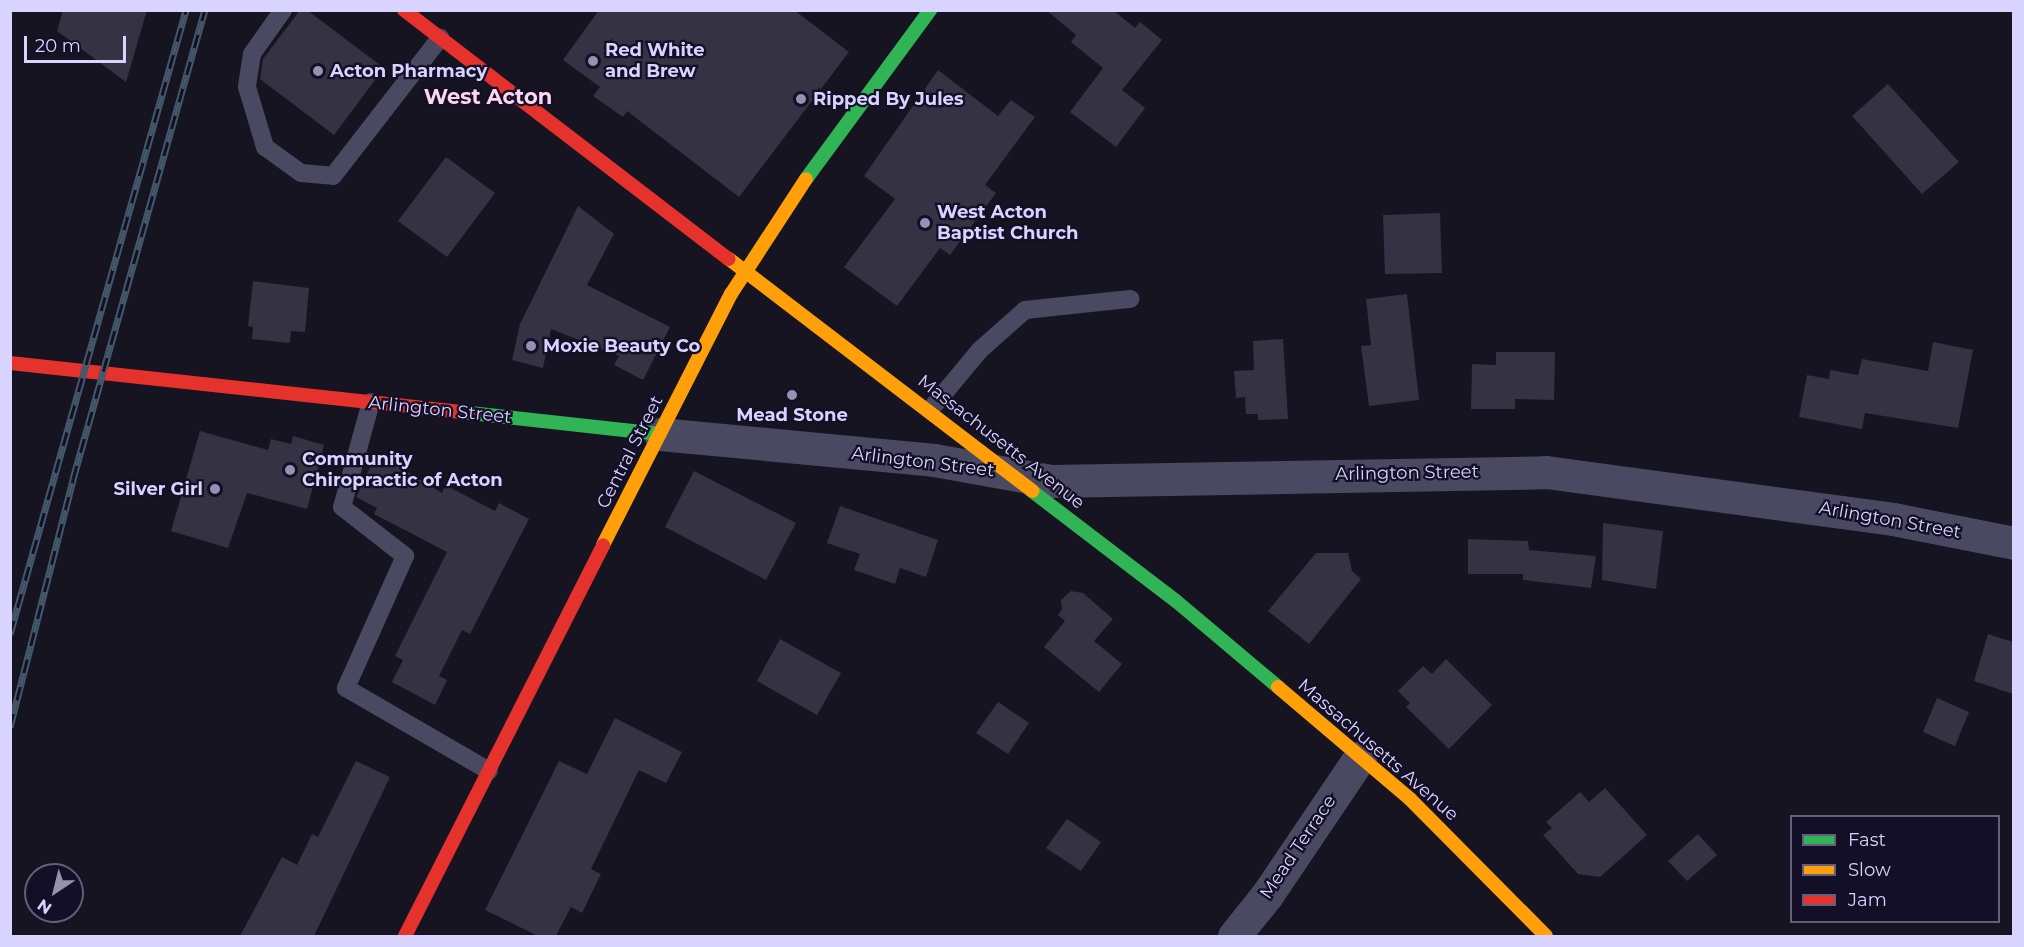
<!DOCTYPE html>
<html>
<head>
<meta charset="utf-8">
<style>
	body { margin:0 }
	#map { position:relative; width:2024px; height:947px; overflow:hidden; background:#161421; font-family:Montserrat,sans-serif }
	div>[style] { position:absolute }
	.building>* { inset:0; background:#343243 }
	.lane>* { height:18px; margin:-9px; padding:0 9px; transform-origin:9px; border-radius:9px; background:#4a4962 }
	.street>* { height:33px; margin:-16.5px; padding:0 16.5px; transform-origin:16.5px; border-radius:16.5px; background:#4a4962 }
	.fast>* { height:14px; margin:-7px; padding:0 7px; transform-origin:7px; border-radius:7px; background:#30b455 }
	.slow>* { height:14px; margin:-7px; padding:0 7px; transform-origin:7px; border-radius:7px; background:#ff9f0a }
	.jam>* { height:14px; margin:-7px; padding:0 7px; transform-origin:7px; border-radius:7px; background:#e5322d }
	.rail>* { height:7px; margin-top:-3.5px; transform-origin:0; background:repeating-linear-gradient(90deg,#130f26 0 14px,#43596b 0 28px); box-sizing:border-box; border-block:2px solid #43596b }
	.dots>* { width:16px; height:16px; translate:-50% -50%; box-sizing:border-box; border:3px solid #130f26; border-radius:50% }
	span { translate:-50% -50%; white-space:nowrap; text-align:center; line-height:1.15; -webkit-text-stroke:4.5px #130f26; paint-order:stroke }
	.poi-label { font-size:18px; color:#d9d4ff; font-weight:700 }
	.left { translate:0 -50%; text-align:left }
	.right { translate:-100% -50%; text-align:right }
	.street-label { font-size:18px; color:#d9d4ff }
	.quarter-label { font-size:21px; color:#ffd6f0; font-weight:700 }
	.frame { position:absolute; inset:0; border:12px solid #d9d4ff; pointer-events:none }
	.legend { position:absolute; left:1790px; top:815px; width:210px; height:108px; box-sizing:border-box; background:#130f26; border:2px solid #625e7d; margin:0; padding:8px 10px; list-style:none; font-size:18px; color:#d9d4ff }
	.legend li { display:flex; align-items:center; gap:12px; height:30px }
	.legend b { width:30px; border:2px solid #625e7d }
	.north { position:absolute; left:24px; top:863px; width:60px; height:60px; box-sizing:border-box; background:#130f26; border:2px solid #625e7d; border-radius:50%; rotate:215deg; font-size:16px; font-weight:700; line-height:24px; text-align:center; color:#d9d4ff }
	.north::after { content:''; display:block; margin:auto; width:21px; height:27px; background:#9591b1; clip-path:polygon(50% 0,100% 100%,50% 72%,0 100%) }
	.scale { position:absolute; left:24px; top:36px; width:102px; height:27px; box-sizing:border-box; border:3px solid #d9d4ff; border-top:0; padding-left:8px; font-size:18px; line-height:21px; white-space:nowrap; color:#d9d4ff; -webkit-text-stroke:4px #130f26; paint-order:stroke }
</style>
</head>
<body>
<div id="map">
	<div class="building">
		<div style="clip-path:polygon(63px 10px,147px 10px,126px 82px,57px 31px)"></div>
		<div style="clip-path:polygon(300px 10px,307px 10px,384px 68px,334px 135px,260px 79px,263px 59px)"></div>
		<div style="clip-path:polygon(599px 10px,794px 10px,849px 52px,739px 197px,627px 111px,623px 117px,593px 96px,600px 87px,563px 60px)"></div>
		<div style="clip-path:polygon(1046px 10px,1113px 10px,1135px 28px,1140px 22px,1162px 40px,1122px 90px,1145px 108px,1116px 147px,1070px 112px,1103px 68px,1071px 42px,1076px 35px)"></div>
		<div style="clip-path:polygon(938px 70px,998px 116px,1011px 100px,1035px 117px,985px 185px,996px 193px,950px 255px,940px 248px,897px 306px,844px 267px,895px 199px,864px 176px)"></div>
		<div style="clip-path:polygon(1888px 84px,1959px 162px,1922px 194px,1852px 116px)"></div>
		<div style="clip-path:polygon(446px 157px,495px 193px,447px 257px,398px 221px)"></div>
		<div style="clip-path:polygon(578px 206px,614px 234px,587px 285px,670px 327px,643px 380px,614px 365px,619px 356px,551px 329px,543px 368px,512px 360px,520px 324px)"></div>
		<div style="clip-path:polygon(1440px 213px,1442px 273px,1385px 274px,1383px 215px)"></div>
		<div style="clip-path:polygon(253px 281px,309px 288px,305px 332px,291px 331px,290px 343px,252px 339px,253px 327px,248px 326px)"></div>
		<div style="clip-path:polygon(1407px 294px,1419px 400px,1369px 406px,1361px 346px,1371px 345px,1366px 299px)"></div>
		<div style="clip-path:polygon(1283px 339px,1288px 419px,1258px 420px,1258px 414px,1246px 414px,1245px 397px,1236px 398px,1234px 371px,1254px 370px,1253px 341px)"></div>
		<div style="clip-path:polygon(1933px 342px,1973px 350px,1958px 428px,1865px 413px,1862px 429px,1799px 417px,1807px 375px,1829px 379px,1830px 370px,1858px 375px,1862px 359px,1928px 371px)"></div>
		<div style="clip-path:polygon(1496px 352px,1555px 352px,1554px 400px,1515px 399px,1515px 409px,1471px 409px,1472px 364px,1496px 365px)"></div>
		<div style="clip-path:polygon(200px 431px,268px 450px,271px 439px,291px 444px,293px 436px,324px 445px,307px 509px,247px 493px,228px 548px,171px 531px)"></div>
		<div style="clip-path:polygon(377px 453px,442px 493px,445px 485px,495px 511px,499px 503px,529px 519px,470px 634px,462px 630px,439px 676px,447px 680px,435px 705px,392px 682px,403px 660px,395px 656px,447px 552px,374px 514px,377px 508px,356px 497px)"></div>
		<div style="clip-path:polygon(694px 471px,796px 523px,766px 580px,665px 527px)"></div>
		<div style="clip-path:polygon(840px 506px,938px 540px,926px 577px,900px 568px,895px 584px,854px 570px,860px 554px,827px 543px)"></div>
		<div style="clip-path:polygon(1603px 523px,1663px 531px,1656px 589px,1602px 580px)"></div>
		<div style="clip-path:polygon(1468px 539px,1528px 541px,1529px 550px,1596px 556px,1591px 588px,1523px 580px,1523px 574px,1468px 574px)"></div>
		<div style="clip-path:polygon(1316px 553px,1348px 553px,1352px 571px,1361px 579px,1309px 644px,1268px 611px)"></div>
		<div style="clip-path:polygon(1071px 591px,1083px 593px,1113px 619px,1094px 641px,1122px 664px,1099px 692px,1044px 647px,1065px 621px,1058px 615px,1062px 609px,1061px 600px)"></div>
		<div style="clip-path:polygon(1988px 634px,2013px 642px,2013px 694px,1974px 681px)"></div>
		<div style="clip-path:polygon(780px 639px,841px 673px,817px 715px,757px 681px)"></div>
		<div style="clip-path:polygon(1446px 659px,1492px 705px,1449px 749px,1406px 707px,1410px 703px,1398px 691px,1423px 666px,1432px 674px)"></div>
		<div style="clip-path:polygon(1937px 698px,1969px 712px,1955px 746px,1923px 732px)"></div>
		<div style="clip-path:polygon(998px 702px,1029px 723px,1008px 754px,976px 733px)"></div>
		<div style="clip-path:polygon(615px 718px,682px 752px,666px 783px,639px 770px,591px 869px,601px 874px,582px 913px,571px 907px,556px 936px,538px 936px,485px 910px,559px 761px,587px 774px)"></div>
		<div style="clip-path:polygon(356px 761px,390px 777px,314px 936px,240px 936px,282px 857px,297px 865px,312px 834px,318px 837px)"></div>
		<div style="clip-path:polygon(1605px 788px,1647px 835px,1600px 877px,1578px 874px,1543px 835px,1552px 828px,1546px 822px,1580px 792px,1589px 802px)"></div>
		<div style="clip-path:polygon(1067px 819px,1101px 842px,1081px 871px,1046px 848px)"></div>
		<div style="clip-path:polygon(1698px 834px,1717px 855px,1687px 881px,1668px 861px)"></div>
	</div>
	<div class="lane">
		<div style="left:283px;top:10px;width:54px;rotate:125.2deg"></div>
		<div style="left:252px;top:54px;width:33px;rotate:99deg"></div>
		<div style="left:247px;top:87px;width:63px;rotate:73.3deg"></div>
		<div style="left:265px;top:147px;width:44px;rotate:35.8deg"></div>
		<div style="left:301px;top:173px;width:32px;rotate:5deg"></div>
		<div style="left:333px;top:176px;width:175px;rotate:-52.2deg"></div>
		<div style="left:371px;top:402px;width:109px;rotate:105.4deg"></div>
		<div style="left:342px;top:507px;width:80px;rotate:37.9deg"></div>
		<div style="left:405px;top:556px;width:145px;rotate:114.1deg"></div>
		<div style="left:346px;top:688px;width:165px;rotate:30.1deg"></div>
		<div style="left:930px;top:410px;width:78px;rotate:-50.2deg"></div>
		<div style="left:980px;top:350px;width:60px;rotate:-41.6deg"></div>
		<div style="left:1025px;top:310px;width:106px;rotate:-6deg"></div>
	</div>
	<div class="street">
		<div style="left:660px;top:434px;width:275px;rotate:5.4deg"></div>
		<div style="left:934px;top:460px;width:119px;rotate:10.2deg"></div>
		<div style="left:1051px;top:481px;width:495px;rotate:-1deg"></div>
		<div style="left:1546px;top:472px;width:350px;rotate:7.7deg"></div>
		<div style="left:1893px;top:519px;width:123px;rotate:11.2deg"></div>
		<div style="left:1234px;top:936px;width:53px;rotate:-51.2deg"></div>
		<div style="left:1267px;top:895px;width:166px;rotate:-56deg"></div>
	</div>
	<div class="fast">
		<div style="left:806px;top:179px;width:210px;rotate:-53.7deg"></div>
		<div style="left:470px;top:413px;width:191px;rotate:6.3deg"></div>
		<div style="left:1032px;top:491px;width:181px;rotate:37.4deg"></div>
		<div style="left:1176px;top:601px;width:133px;rotate:40.1deg"></div>
	</div>
	<div class="slow">
		<div style="left:729px;top:259px;width:382px;rotate:37.4deg"></div>
		<div style="left:603px;top:545px;width:282px;rotate:-63deg"></div>
		<div style="left:731px;top:294px;width:137px;rotate:-56.9deg"></div>
		<div style="left:1278px;top:687px;width:173px;rotate:40.3deg"></div>
		<div style="left:1410px;top:799px;width:193px;rotate:45.2deg"></div>
	</div>
	<div class="jam">
		<div style="left:404px;top:10px;width:409px;rotate:37.5deg"></div>
		<div style="left:10px;top:363px;width:463px;rotate:6.2deg"></div>
		<div style="left:405px;top:936px;width:438px;rotate:-63.1deg"></div>
	</div>
	<div class="rail">
		<div style="left:10px;top:634px;width:648px;rotate:-74.25deg"></div>
		<div style="left:10px;top:727px;width:256px;rotate:-75.7deg"></div>
		<div style="left:73px;top:479px;width:487px;rotate:-74.3deg"></div>
	</div>
	<div class="dots">
		<div style="left:593px;top:61px;background:#9591b1"></div>
		<div style="left:318px;top:71px;background:#9591b1"></div>
		<div style="left:801px;top:99px;background:#9591b1"></div>
		<div style="left:925px;top:223px;background:#9591b1"></div>
		<div style="left:531px;top:346px;background:#9591b1"></div>
		<div style="left:792px;top:395px;background:#9591b1"></div>
		<div style="left:290px;top:470px;background:#9591b1"></div>
		<div style="left:215px;top:489px;background:#9591b1"></div>
	</div>
	<div class="poi-label">
		<span class="left" style="left:605px;top:61px">Red White<br>and Brew</span>
		<span class="left" style="left:330px;top:71px">Acton Pharmacy</span>
		<span class="left" style="left:813px;top:99px">Ripped By Jules</span>
		<span class="left" style="left:937px;top:223px">West Acton<br>Baptist Church</span>
		<span class="left" style="left:543px;top:346px">Moxie Beauty Co</span>
		<span style="left:792px;top:415px">Mead Stone</span>
		<span class="left" style="left:302px;top:470px">Community<br>Chiropractic of Acton</span>
		<span class="right" style="left:203px;top:489px">Silver Girl</span>
	</div>
	<div class="street-label">
		<span style="left:440px;top:410px;rotate:6deg">Arlington Street</span>
		<span style="left:1001px;top:442px;rotate:38deg">Massachusetts Avenue</span>
		<span style="left:630px;top:452px;rotate:-63deg">Central Street</span>
		<span style="left:923px;top:462px;rotate:7deg">Arlington Street</span>
		<span style="left:1407px;top:473px;rotate:-1deg">Arlington Street</span>
		<span style="left:1890px;top:520px;rotate:10deg">Arlington Street</span>
		<span style="left:1378px;top:750px;rotate:41deg">Massachusetts Avenue</span>
		<span style="left:1298px;top:847px;rotate:-56deg">Mead Terrace</span>
	</div>
	<div class="quarter-label">
		<span style="left:488px;top:97px">West Acton</span>
	</div>
	<div class="frame"></div>
	<ul class="legend">
	<li><b style="height:8px;background:#30b455"></b>Fast</li>
	<li><b style="height:8px;background:#ff9f0a"></b>Slow</li>
	<li><b style="height:8px;background:#e5322d"></b>Jam</li>
	</ul>
	<div class="north">N</div>
	<div class="scale">20 m</div>
</div>
</body>
</html>
